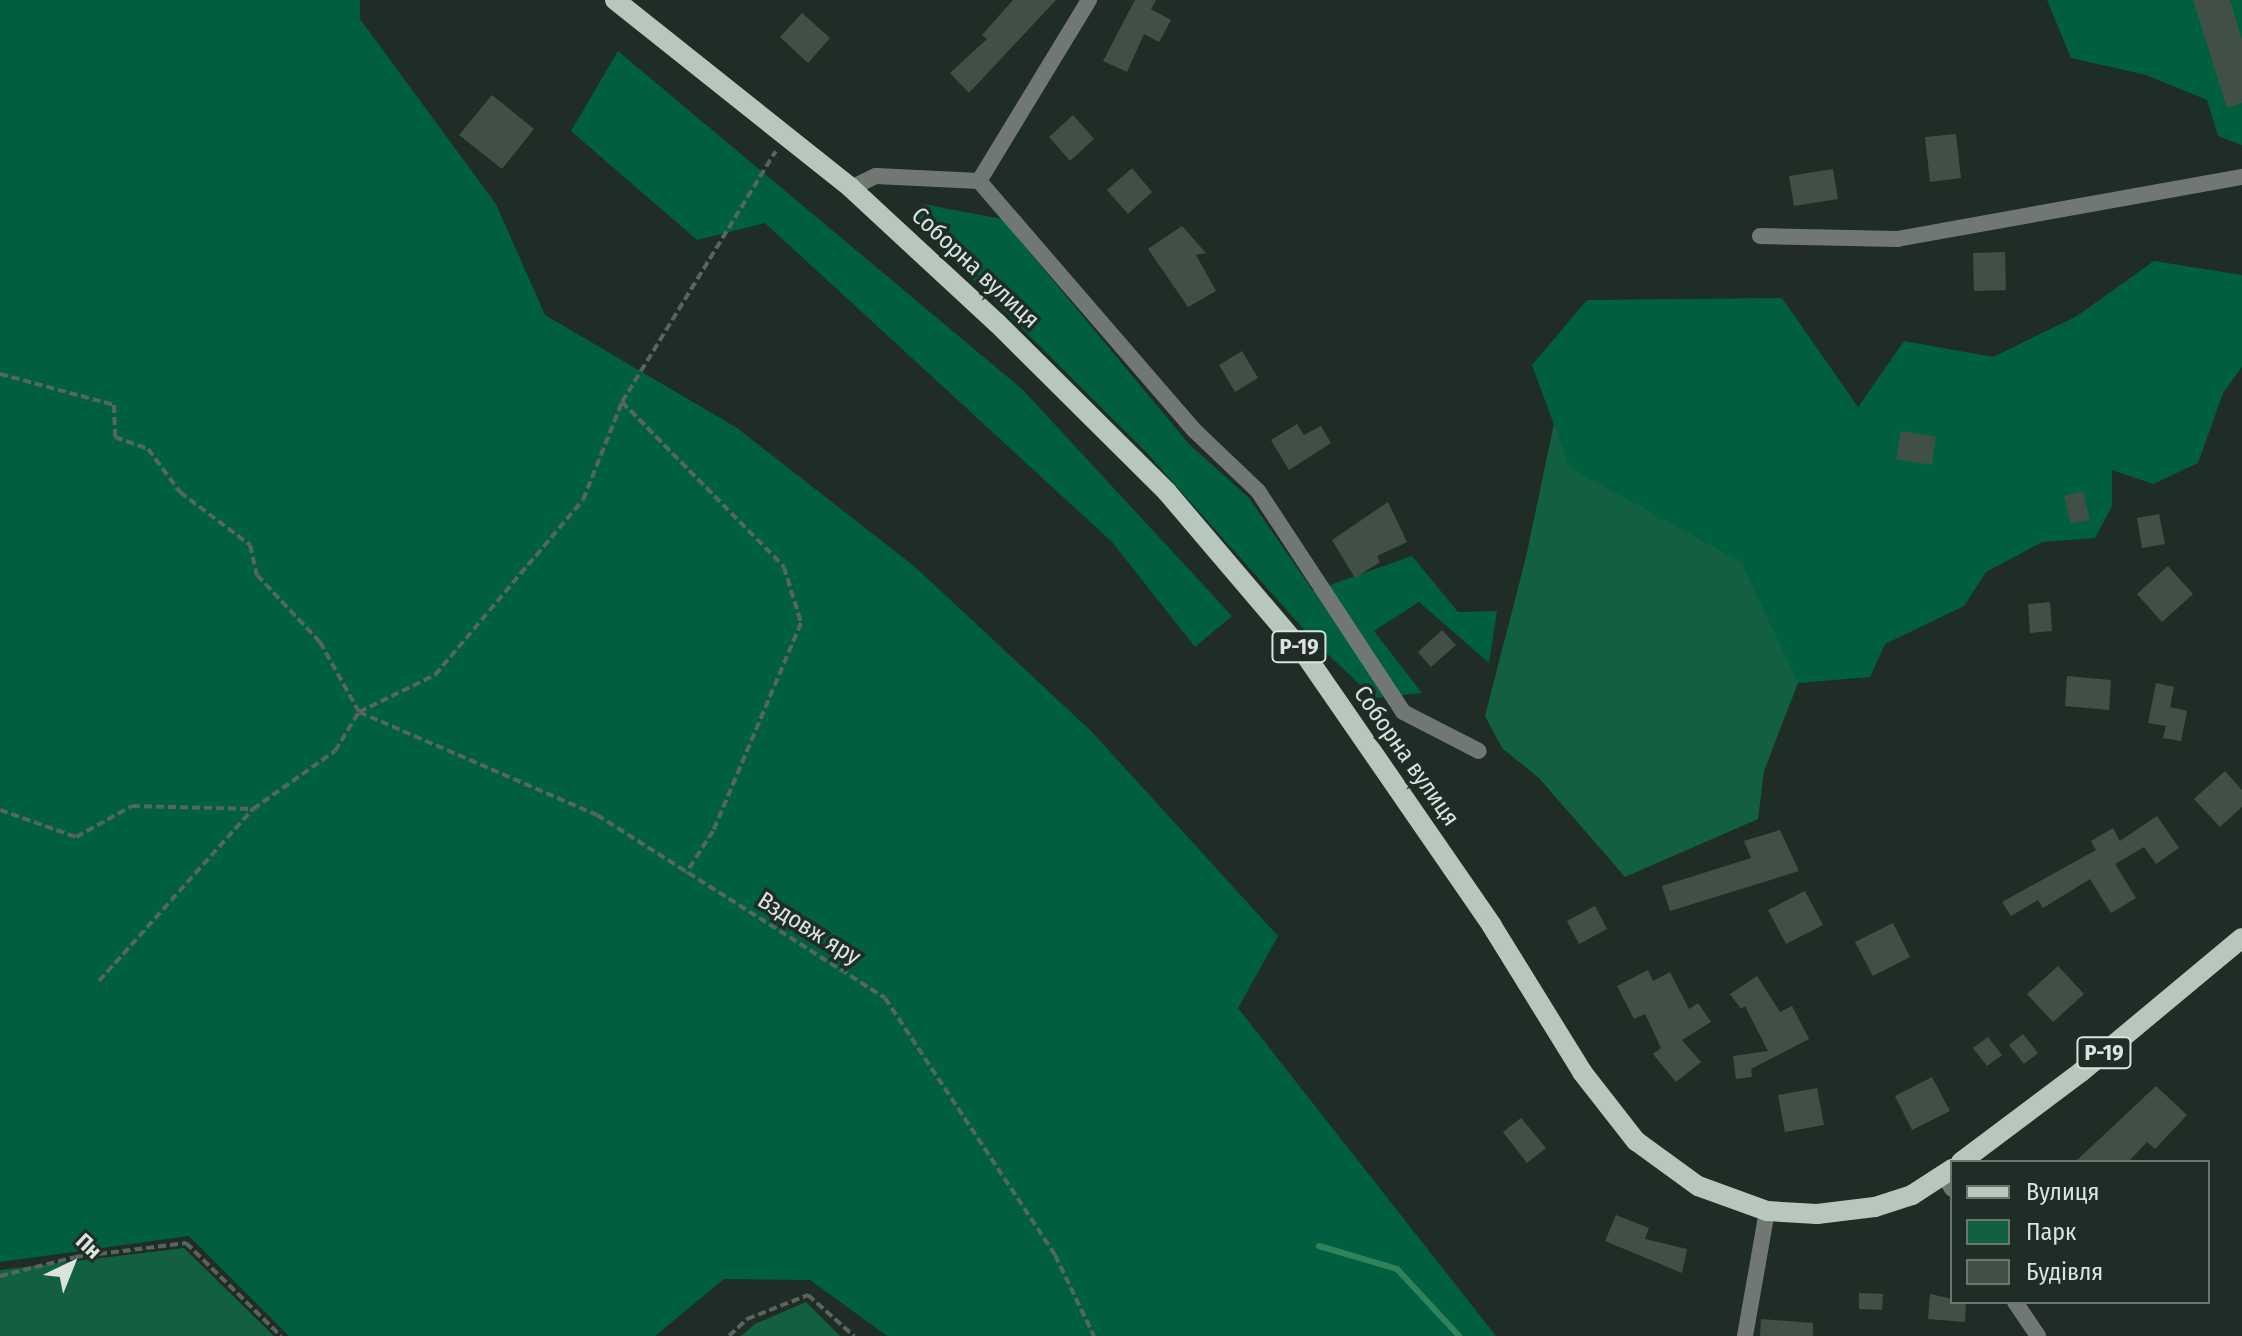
<!DOCTYPE html>
<html>
<head>
<meta charset="utf-8">
<style>
	body { margin:0 }
	#map { position:relative; width:2242px; height:1336px; overflow:hidden; background:#1f2d26; font-family:"Fira Sans Condensed",sans-serif }
	div>[style] { position:absolute }
	.green>* { inset:0; background:#126041 }
	.forest>* { inset:0; background:#005f3e }
	.stream>* { height:6px; margin:-3px; padding:0 3px; transform-origin:3px; border-radius:3px; background:#32815d }
	.building>* { inset:0; background:#405047 }
	.path>* { height:4px; margin-top:-2px; transform-origin:0; background:repeating-linear-gradient(90deg,#58645e 0 8px,transparent 0 12px) }
	.minor>* { height:16px; margin:-8px; padding:0 8px; transform-origin:8px; border-radius:8px; background:#717874 }
	.primary>* { height:20px; margin:-10px; padding:0 10px; transform-origin:10px; border-radius:10px; background:#b8c7be }
	span { translate:-50% -50%; white-space:nowrap; text-align:center; line-height:1.15; -webkit-text-stroke:7px #1f2d26; paint-order:stroke }
	.shield-label span { padding:2px 6px; background:#1f2d26; border:2px solid; border-radius:6px; -webkit-text-stroke-width:0 }
	.shield-label { font-size:22px; color:#dae3de; font-weight:700 }
	.street-label { font-size:24px; color:#dae3de }
	.legend { position:absolute; left:1950px; top:1160px; width:260px; height:144px; box-sizing:border-box; background:#1f2d26; border:2px solid #6a7670; margin:0; padding:10px 14px; list-style:none; font-size:24px; color:#dae3de }
	.legend li { display:flex; align-items:center; gap:16px; height:40px }
	.legend b { width:40px; border:2px solid #6a7670 }
	.north { position:absolute; left:32px; top:1224px; width:80px; height:80px; -webkit-text-stroke:6px #1f2d26; paint-order:stroke; rotate:43deg; font-size:22px; font-weight:700; line-height:32px; text-align:center; color:#dae3de }
	.north::after { content:''; display:block; margin:auto; width:28px; height:36px; background:#dae3de; clip-path:polygon(50% 0,100% 100%,50% 72%,0 100%) }
</style>
</head>
<body>
<div id="map">
	<div class="green">
		<div style="clip-path:polygon(1573px 333px,1798px 341px,1798px 683px,1764px 771px,1758px 819px,1625px 877px,1539px 778px,1502px 748px,1485px 716px,1526px 557px)"></div>
		<div style="clip-path:polygon(184px 1248px,274px 1336px,0 1336px,0 1270px)"></div>
		<div style="clip-path:polygon(806px 1302px,840px 1336px,741px 1336px,755px 1324px)"></div>
	</div>
	<div class="forest">
		<div style="clip-path:polygon(0 0,360px 0,360px 19px,496px 204px,545px 315px,737px 428px,914px 566px,1092px 732px,1278px 936px,1238px 1008px,1496px 1336px,887px 1336px,810px 1280px,724px 1279px,655px 1336px,289px 1336px,189px 1236px,0 1262px)"></div>
		<div style="clip-path:polygon(2047px 0,2242px 0,2242px 145px,2218px 136px,2207px 100px,2146px 75px,2071px 58px)"></div>
		<div style="clip-path:polygon(618px 51px,1023px 390px,1232px 616px,1195px 647px,1112px 542px,765px 223px,697px 240px,571px 131px)"></div>
		<div style="clip-path:polygon(923px 204px,1002px 219px,1188px 443px,1249px 498px,1313px 591px,1412px 556px,1458px 612px,1497px 611px,1489px 663px,1419px 602px,1374px 631px,1422px 693px,1374px 698px,1316px 643px,1146px 452px,911px 218px)"></div>
		<div style="clip-path:polygon(2154px 261px,2242px 275px,2242px 367px,2223px 393px,2198px 463px,2153px 484px,2112px 470px,2112px 506px,2095px 538px,2042px 542px,1986px 572px,1964px 606px,1885px 644px,1870px 677px,1798px 683px,1741px 562px,1570px 468px,1532px 365px,1587px 300px,1782px 298px,1858px 407px,1904px 341px,1993px 357px,2077px 316px)"></div>
	</div>
	<div class="stream">
		<div style="left:1319px;top:1246px;width:81px;rotate:16.4deg"></div>
		<div style="left:1397px;top:1269px;width:91px;rotate:47.2deg"></div>
	</div>
	<div class="building">
		<div style="clip-path:polygon(1013px 0,1056px 0,969px 93px,950px 73px,987px 39px,982px 35px)"></div>
		<div style="clip-path:polygon(1135px 0,1156px 0,1151px 9px,1171px 20px,1159px 42px,1144px 34px,1127px 72px,1103px 61px)"></div>
		<div style="clip-path:polygon(2193px 0,2230px 0,2242px 40px,2242px 103px,2227px 108px)"></div>
		<div style="clip-path:polygon(802px 13px,830px 38px,808px 63px,780px 37px)"></div>
		<div style="clip-path:polygon(492px 95px,534px 129px,502px 169px,459px 135px)"></div>
		<div style="clip-path:polygon(1073px 115px,1094px 139px,1070px 161px,1049px 137px)"></div>
		<div style="clip-path:polygon(1956px 134px,1961px 178px,1930px 182px,1925px 137px)"></div>
		<div style="clip-path:polygon(1132px 168px,1152px 192px,1128px 214px,1107px 190px)"></div>
		<div style="clip-path:polygon(1833px 169px,1838px 199px,1794px 206px,1789px 176px)"></div>
		<div style="clip-path:polygon(1182px 226px,1206px 253px,1196px 255px,1216px 291px,1188px 307px,1148px 249px)"></div>
		<div style="clip-path:polygon(2005px 252px,2006px 290px,1974px 291px,1973px 253px)"></div>
		<div style="clip-path:polygon(1242px 351px,1258px 378px,1235px 392px,1219px 365px)"></div>
		<div style="clip-path:polygon(1297px 424px,1304px 435px,1321px 426px,1331px 443px,1289px 470px,1271px 440px)"></div>
		<div style="clip-path:polygon(1901px 431px,1936px 437px,1932px 465px,1896px 459px)"></div>
		<div style="clip-path:polygon(2083px 491px,2090px 520px,2071px 524px,2064px 496px)"></div>
		<div style="clip-path:polygon(1388px 502px,1407px 542px,1377px 556px,1380px 562px,1355px 578px,1332px 540px)"></div>
		<div style="clip-path:polygon(2159px 514px,2165px 544px,2142px 548px,2137px 518px)"></div>
		<div style="clip-path:polygon(2168px 566px,2193px 594px,2162px 622px,2137px 594px)"></div>
		<div style="clip-path:polygon(2050px 602px,2052px 631px,2030px 633px,2028px 604px)"></div>
		<div style="clip-path:polygon(1442px 630px,1456px 645px,1431px 667px,1418px 652px)"></div>
		<div style="clip-path:polygon(2067px 676px,2111px 680px,2109px 710px,2065px 706px)"></div>
		<div style="clip-path:polygon(2156px 683px,2174px 687px,2170px 707px,2187px 711px,2181px 741px,2163px 738px,2166px 726px,2148px 723px)"></div>
		<div style="clip-path:polygon(2225px 771px,2242px 790px,2242px 807px,2220px 827px,2194px 799px)"></div>
		<div style="clip-path:polygon(2157px 816px,2179px 848px,2156px 864px,2144px 847px,2115px 864px,2136px 898px,2111px 913px,2090px 879px,2043px 908px,2038px 900px,2011px 916px,2002px 902px,2096px 850px,2091px 841px,2113px 828px,2120px 841px)"></div>
		<div style="clip-path:polygon(1780px 830px,1799px 871px,1670px 911px,1662px 886px,1751px 858px,1744px 841px)"></div>
		<div style="clip-path:polygon(1805px 891px,1823px 925px,1786px 944px,1768px 910px)"></div>
		<div style="clip-path:polygon(1595px 906px,1607px 929px,1579px 944px,1567px 921px)"></div>
		<div style="clip-path:polygon(1893px 923px,1910px 957px,1873px 976px,1855px 942px)"></div>
		<div style="clip-path:polygon(2058px 966px,2084px 994px,2053px 1022px,2027px 994px)"></div>
		<div style="clip-path:polygon(1648px 970px,1653px 981px,1670px 972px,1689px 1009px,1698px 1003px,1711px 1022px,1682px 1040px,1701px 1062px,1676px 1082px,1653px 1054px,1661px 1048px,1645px 1014px,1634px 1019px,1617px 986px)"></div>
		<div style="clip-path:polygon(1757px 976px,1780px 1012px,1792px 1006px,1809px 1039px,1751px 1069px,1752px 1077px,1736px 1079px,1733px 1056px,1768px 1051px,1745px 1006px,1741px 1009px,1730px 994px)"></div>
		<div style="clip-path:polygon(2023px 1034px,2038px 1053px,2024px 1064px,2009px 1045px)"></div>
		<div style="clip-path:polygon(1988px 1037px,2002px 1055px,1987px 1066px,1973px 1048px)"></div>
		<div style="clip-path:polygon(1932px 1077px,1950px 1111px,1912px 1130px,1895px 1096px)"></div>
		<div style="clip-path:polygon(2156px 1086px,2187px 1115px,2155px 1149px,2147px 1142px,2128px 1162px,2075px 1162px)"></div>
		<div style="clip-path:polygon(1817px 1088px,1824px 1125px,1785px 1132px,1778px 1095px)"></div>
		<div style="clip-path:polygon(1521px 1118px,1546px 1148px,1527px 1163px,1503px 1132px)"></div>
		<div style="clip-path:polygon(1616px 1215px,1649px 1228px,1645px 1239px,1687px 1249px,1682px 1273px,1605px 1241px)"></div>
		<div style="clip-path:polygon(1859px 1293px,1883px 1294px,1882px 1310px,1859px 1309px)"></div>
		<div style="clip-path:polygon(1930px 1294px,1966px 1302px,1965px 1322px,1928px 1319px)"></div>
		<div style="clip-path:polygon(1761px 1319px,1813px 1323px,1813px 1336px,1760px 1336px)"></div>
	</div>
	<div class="path">
		<div style="left:0;top:374px;width:118px;rotate:15.2deg"></div>
		<div style="left:114px;top:405px;width:32px;rotate:88deg"></div>
		<div style="left:115px;top:437px;width:35px;rotate:20deg"></div>
		<div style="left:148px;top:449px;width:54px;rotate:53.3deg"></div>
		<div style="left:180px;top:492px;width:88px;rotate:37.1deg"></div>
		<div style="left:250px;top:545px;width:31px;rotate:77deg"></div>
		<div style="left:257px;top:575px;width:92px;rotate:46.8deg"></div>
		<div style="left:320px;top:642px;width:80px;rotate:60.9deg"></div>
		<div style="left:622px;top:402px;width:231px;rotate:45.5deg"></div>
		<div style="left:784px;top:567px;width:59px;rotate:73.1deg"></div>
		<div style="left:801px;top:623px;width:226px;rotate:112.9deg"></div>
		<div style="left:713px;top:831px;width:50px;rotate:122.7deg"></div>
		<div style="left:359px;top:712px;width:259px;rotate:23.4deg"></div>
		<div style="left:597px;top:815px;width:341px;rotate:32.4deg"></div>
		<div style="left:885px;top:998px;width:308px;rotate:56.5deg"></div>
		<div style="left:1055px;top:1255px;width:90px;rotate:64.3deg"></div>
		<div style="left:359px;top:712px;width:85px;rotate:-26deg"></div>
		<div style="left:435px;top:675px;width:229px;rotate:-49.8deg"></div>
		<div style="left:583px;top:500px;width:105px;rotate:-68.3deg"></div>
		<div style="left:622px;top:402px;width:294px;rotate:-58.5deg"></div>
		<div style="left:0;top:810px;width:81px;rotate:19.6deg"></div>
		<div style="left:76px;top:837px;width:64px;rotate:-29deg"></div>
		<div style="left:132px;top:806px;width:121px;rotate:1.4deg"></div>
		<div style="left:99px;top:981px;width:231px;rotate:-48.2deg"></div>
		<div style="left:253px;top:809px;width:100px;rotate:-35.3deg"></div>
		<div style="left:335px;top:751px;width:46px;rotate:-58.4deg"></div>
		<div style="left:0;top:1276px;width:77px;rotate:-14.2deg"></div>
		<div style="left:75px;top:1257px;width:112px;rotate:-7.2deg"></div>
		<div style="left:186px;top:1243px;width:133px;rotate:44.4deg"></div>
		<div style="left:729px;top:1336px;width:25px;rotate:-43deg"></div>
		<div style="left:747px;top:1319px;width:66px;rotate:-21.5deg"></div>
		<div style="left:808px;top:1295px;width:62px;rotate:41.7deg"></div>
	</div>
	<div class="minor">
		<div style="left:979px;top:181px;width:212px;rotate:-58.7deg"></div>
		<div style="left:851px;top:188px;width:28px;rotate:-26deg"></div>
		<div style="left:876px;top:176px;width:103px;rotate:2.8deg"></div>
		<div style="left:979px;top:181px;width:329px;rotate:49.2deg"></div>
		<div style="left:1194px;top:430px;width:88px;rotate:43.6deg"></div>
		<div style="left:1258px;top:491px;width:264px;rotate:56.7deg"></div>
		<div style="left:1403px;top:712px;width:85px;rotate:27.2deg"></div>
		<div style="left:1760px;top:236px;width:137px;rotate:1.3deg"></div>
		<div style="left:1897px;top:239px;width:351px;rotate:-10.2deg"></div>
		<div style="left:1944px;top:1175px;width:16px;rotate:60deg"></div>
		<div style="left:2015px;top:1302px;width:41px;rotate:55.9deg"></div>
		<div style="left:1745px;top:1336px;width:127px;rotate:-80deg"></div>
	</div>
	<div class="primary">
		<div style="left:615px;top:0;width:302px;rotate:38.5deg"></div>
		<div style="left:851px;top:188px;width:199px;rotate:42.8deg"></div>
		<div style="left:997px;top:323px;width:240px;rotate:44.8deg"></div>
		<div style="left:1167px;top:492px;width:211px;rotate:49.6deg"></div>
		<div style="left:1304px;top:653px;width:331px;rotate:55.4deg"></div>
		<div style="left:1492px;top:926px;width:172px;rotate:58.3deg"></div>
		<div style="left:1582px;top:1072px;width:88px;rotate:52deg"></div>
		<div style="left:1636px;top:1141px;width:77px;rotate:36deg"></div>
		<div style="left:1698px;top:1186px;width:73px;rotate:19.9deg"></div>
		<div style="left:1767px;top:1211px;width:50px;rotate:3.4deg"></div>
		<div style="left:1817px;top:1214px;width:58px;rotate:-6.9deg"></div>
		<div style="left:1875px;top:1207px;width:39px;rotate:-18deg"></div>
		<div style="left:1912px;top:1195px;width:48px;rotate:-33deg"></div>
		<div style="left:1961px;top:1162px;width:150px;rotate:-36.9deg"></div>
		<div style="left:2081px;top:1072px;width:209px;rotate:-39.8deg"></div>
	</div>
	<div class="shield-label">
		<span style="left:1299px;top:647px">Р-19</span>
		<span style="left:2104px;top:1053px">Р-19</span>
	</div>
	<div class="street-label">
		<span style="left:975px;top:268px;rotate:43deg">Соборна вулиця</span>
		<span style="left:1406px;top:756px;rotate:55deg">Соборна вулиця</span>
		<span style="left:809px;top:929px;rotate:32deg">Вздовж яру</span>
	</div>
	<ul class="legend">
	<li><b style="height:10px;background:#b8c7be"></b>Вулиця</li>
	<li><b style="height:22px;background:#126041"></b>Парк</li>
	<li><b style="height:22px;background:#405047"></b>Будівля</li>
	</ul>
	<div class="north">Пн</div>
</div>
</body>
</html>
